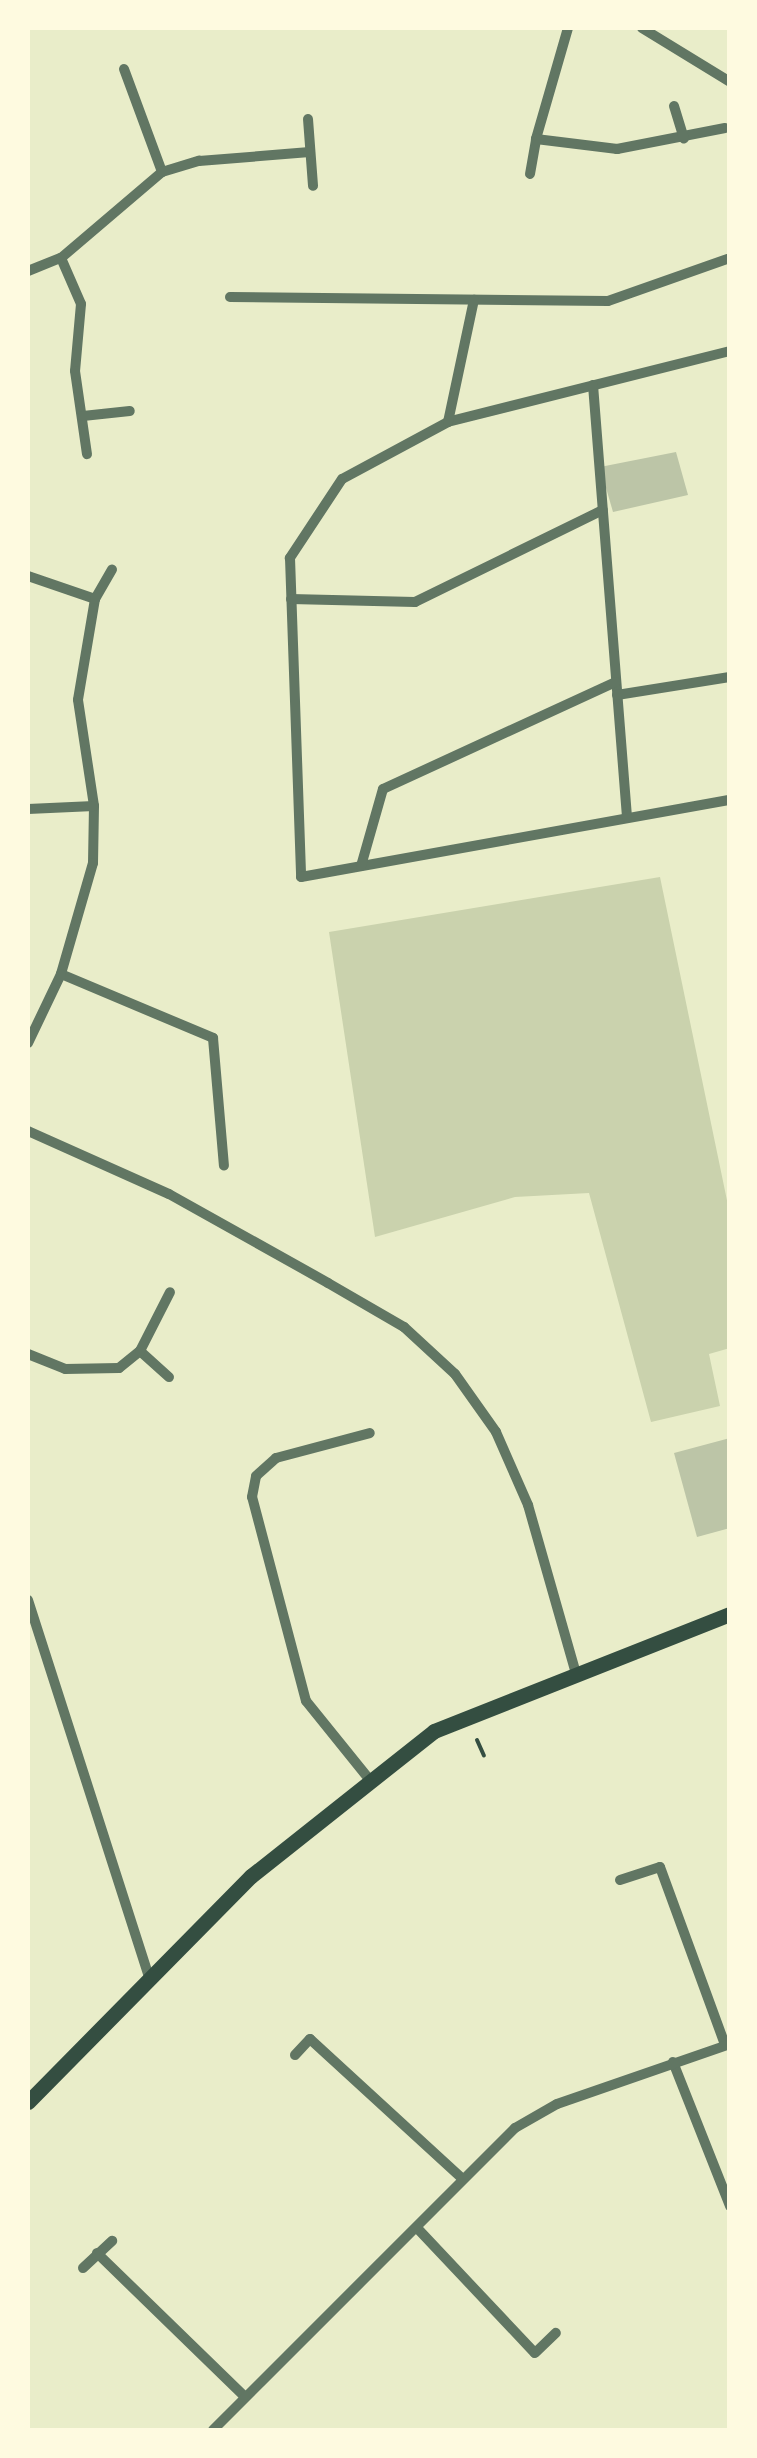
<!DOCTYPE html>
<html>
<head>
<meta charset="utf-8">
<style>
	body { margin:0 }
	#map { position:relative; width:757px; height:2458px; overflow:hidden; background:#e9edc9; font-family:"Noto Sans",sans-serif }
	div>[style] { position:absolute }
	.green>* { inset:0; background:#cad2ad }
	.building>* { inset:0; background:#bcc5a7 }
	.path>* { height:4px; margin:-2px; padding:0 2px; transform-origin:2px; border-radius:2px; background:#344e41 }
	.minor>* { height:10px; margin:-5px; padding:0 5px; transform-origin:5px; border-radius:5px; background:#617663 }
	.secondary>* { height:15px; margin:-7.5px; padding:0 7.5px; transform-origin:7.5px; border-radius:7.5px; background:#344e41 }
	span { translate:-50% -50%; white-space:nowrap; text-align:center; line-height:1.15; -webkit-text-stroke:8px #fefae0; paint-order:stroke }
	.frame { position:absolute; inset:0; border:30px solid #fefae0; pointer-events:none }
</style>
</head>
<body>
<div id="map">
	<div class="green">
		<div style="clip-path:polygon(660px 877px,729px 1210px,730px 1348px,709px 1354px,720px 1406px,651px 1422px,589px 1193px,515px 1197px,375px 1237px,329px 932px)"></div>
	</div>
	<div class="building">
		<div style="clip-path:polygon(676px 452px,688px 495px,613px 512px,600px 467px)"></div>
		<div style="clip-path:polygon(730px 1438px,730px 1528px,697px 1537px,674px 1453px)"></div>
	</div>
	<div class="path">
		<div style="left:477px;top:1740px;width:17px;rotate:66deg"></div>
	</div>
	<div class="minor">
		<div style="left:568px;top:28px;width:116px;rotate:106.1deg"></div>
		<div style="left:536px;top:139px;width:82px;rotate:7deg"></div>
		<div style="left:617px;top:149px;width:110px;rotate:-11deg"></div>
		<div style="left:642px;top:28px;width:103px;rotate:31.5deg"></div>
		<div style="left:124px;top:69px;width:110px;rotate:69.7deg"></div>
		<div style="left:674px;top:106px;width:34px;rotate:73deg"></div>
		<div style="left:308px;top:119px;width:67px;rotate:85.7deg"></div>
		<div style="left:530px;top:174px;width:36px;rotate:-80deg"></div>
		<div style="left:61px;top:258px;width:50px;rotate:66.5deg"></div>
		<div style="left:81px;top:304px;width:67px;rotate:95.1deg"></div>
		<div style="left:75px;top:371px;width:84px;rotate:81.8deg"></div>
		<div style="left:28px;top:271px;width:35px;rotate:-22deg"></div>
		<div style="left:61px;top:258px;width:133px;rotate:-40.4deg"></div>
		<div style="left:162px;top:172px;width:39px;rotate:-17deg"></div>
		<div style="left:199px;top:161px;width:111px;rotate:-4.6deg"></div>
		<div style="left:230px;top:297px;width:378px;rotate:0.6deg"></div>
		<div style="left:608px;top:301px;width:129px;rotate:-19.4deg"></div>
		<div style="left:730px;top:351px;width:291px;rotate:165.9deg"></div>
		<div style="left:448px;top:422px;width:120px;rotate:151.7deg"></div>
		<div style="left:342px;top:479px;width:95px;rotate:123.4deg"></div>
		<div style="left:290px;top:558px;width:319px;rotate:88deg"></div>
		<div style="left:301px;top:877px;width:436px;rotate:-10.2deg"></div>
		<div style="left:593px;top:385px;width:434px;rotate:85.5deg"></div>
		<div style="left:83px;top:416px;width:47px;rotate:-6.1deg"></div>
		<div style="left:448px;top:422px;width:125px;rotate:-78deg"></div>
		<div style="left:28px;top:576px;width:71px;rotate:18.9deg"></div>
		<div style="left:95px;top:599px;width:102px;rotate:99.6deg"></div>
		<div style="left:78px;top:700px;width:107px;rotate:81.4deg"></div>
		<div style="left:94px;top:806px;width:57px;rotate:91deg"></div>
		<div style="left:93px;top:863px;width:116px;rotate:106.1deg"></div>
		<div style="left:61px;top:974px;width:165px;rotate:22.8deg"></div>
		<div style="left:213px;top:1038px;width:128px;rotate:85.1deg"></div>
		<div style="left:95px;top:599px;width:34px;rotate:-60deg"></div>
		<div style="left:291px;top:599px;width:124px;rotate:1.4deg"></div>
		<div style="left:415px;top:602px;width:209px;rotate:-26.1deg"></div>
		<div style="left:617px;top:695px;width:114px;rotate:-9.1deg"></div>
		<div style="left:28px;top:809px;width:66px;rotate:-2.6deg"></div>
		<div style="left:361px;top:866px;width:80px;rotate:-74.1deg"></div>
		<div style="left:383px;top:789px;width:256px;rotate:-24.7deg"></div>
		<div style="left:28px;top:1043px;width:76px;rotate:-64.4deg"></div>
		<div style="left:28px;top:1131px;width:154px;rotate:24.1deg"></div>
		<div style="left:169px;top:1194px;width:182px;rotate:29.2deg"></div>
		<div style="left:328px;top:1283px;width:88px;rotate:30.1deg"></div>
		<div style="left:404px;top:1327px;width:69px;rotate:42.7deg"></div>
		<div style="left:455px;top:1374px;width:71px;rotate:54.7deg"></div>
		<div style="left:496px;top:1432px;width:80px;rotate:66.3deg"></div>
		<div style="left:528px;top:1505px;width:176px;rotate:74.1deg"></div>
		<div style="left:140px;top:1351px;width:39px;rotate:42deg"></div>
		<div style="left:28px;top:1354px;width:40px;rotate:22deg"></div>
		<div style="left:65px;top:1369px;width:54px;rotate:-1.1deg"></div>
		<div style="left:119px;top:1368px;width:27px;rotate:-39deg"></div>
		<div style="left:140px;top:1351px;width:66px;rotate:-63deg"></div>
		<div style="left:28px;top:1600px;width:398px;rotate:72.2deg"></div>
		<div style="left:369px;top:1779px;width:100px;rotate:-128.9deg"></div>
		<div style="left:306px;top:1701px;width:211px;rotate:-104.8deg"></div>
		<div style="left:252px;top:1497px;width:21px;rotate:-79deg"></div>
		<div style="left:256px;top:1476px;width:27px;rotate:-42deg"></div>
		<div style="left:276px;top:1458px;width:97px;rotate:-14.9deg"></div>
		<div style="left:620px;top:1880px;width:42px;rotate:-18deg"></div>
		<div style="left:660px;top:1867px;width:189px;rotate:69.9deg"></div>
		<div style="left:295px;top:2055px;width:22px;rotate:-47deg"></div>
		<div style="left:310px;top:2039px;width:207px;rotate:42.5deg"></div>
		<div style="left:673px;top:2062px;width:155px;rotate:68.4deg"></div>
		<div style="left:418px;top:2229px;width:170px;rotate:46.7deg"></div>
		<div style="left:535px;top:2353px;width:29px;rotate:-44deg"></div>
		<div style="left:97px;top:2253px;width:205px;rotate:44.2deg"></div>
		<div style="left:83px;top:2268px;width:40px;rotate:-43deg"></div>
		<div style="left:213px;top:2430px;width:427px;rotate:-45deg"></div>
		<div style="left:515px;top:2128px;width:48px;rotate:-29.7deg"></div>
		<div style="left:557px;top:2104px;width:183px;rotate:-19.1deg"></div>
	</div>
	<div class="secondary">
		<div style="left:28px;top:2102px;width:317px;rotate:-45.4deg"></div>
		<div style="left:251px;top:1876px;width:233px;rotate:-38.4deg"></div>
		<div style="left:434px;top:1731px;width:318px;rotate:-21.6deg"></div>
	</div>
	<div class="frame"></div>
</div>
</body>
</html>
